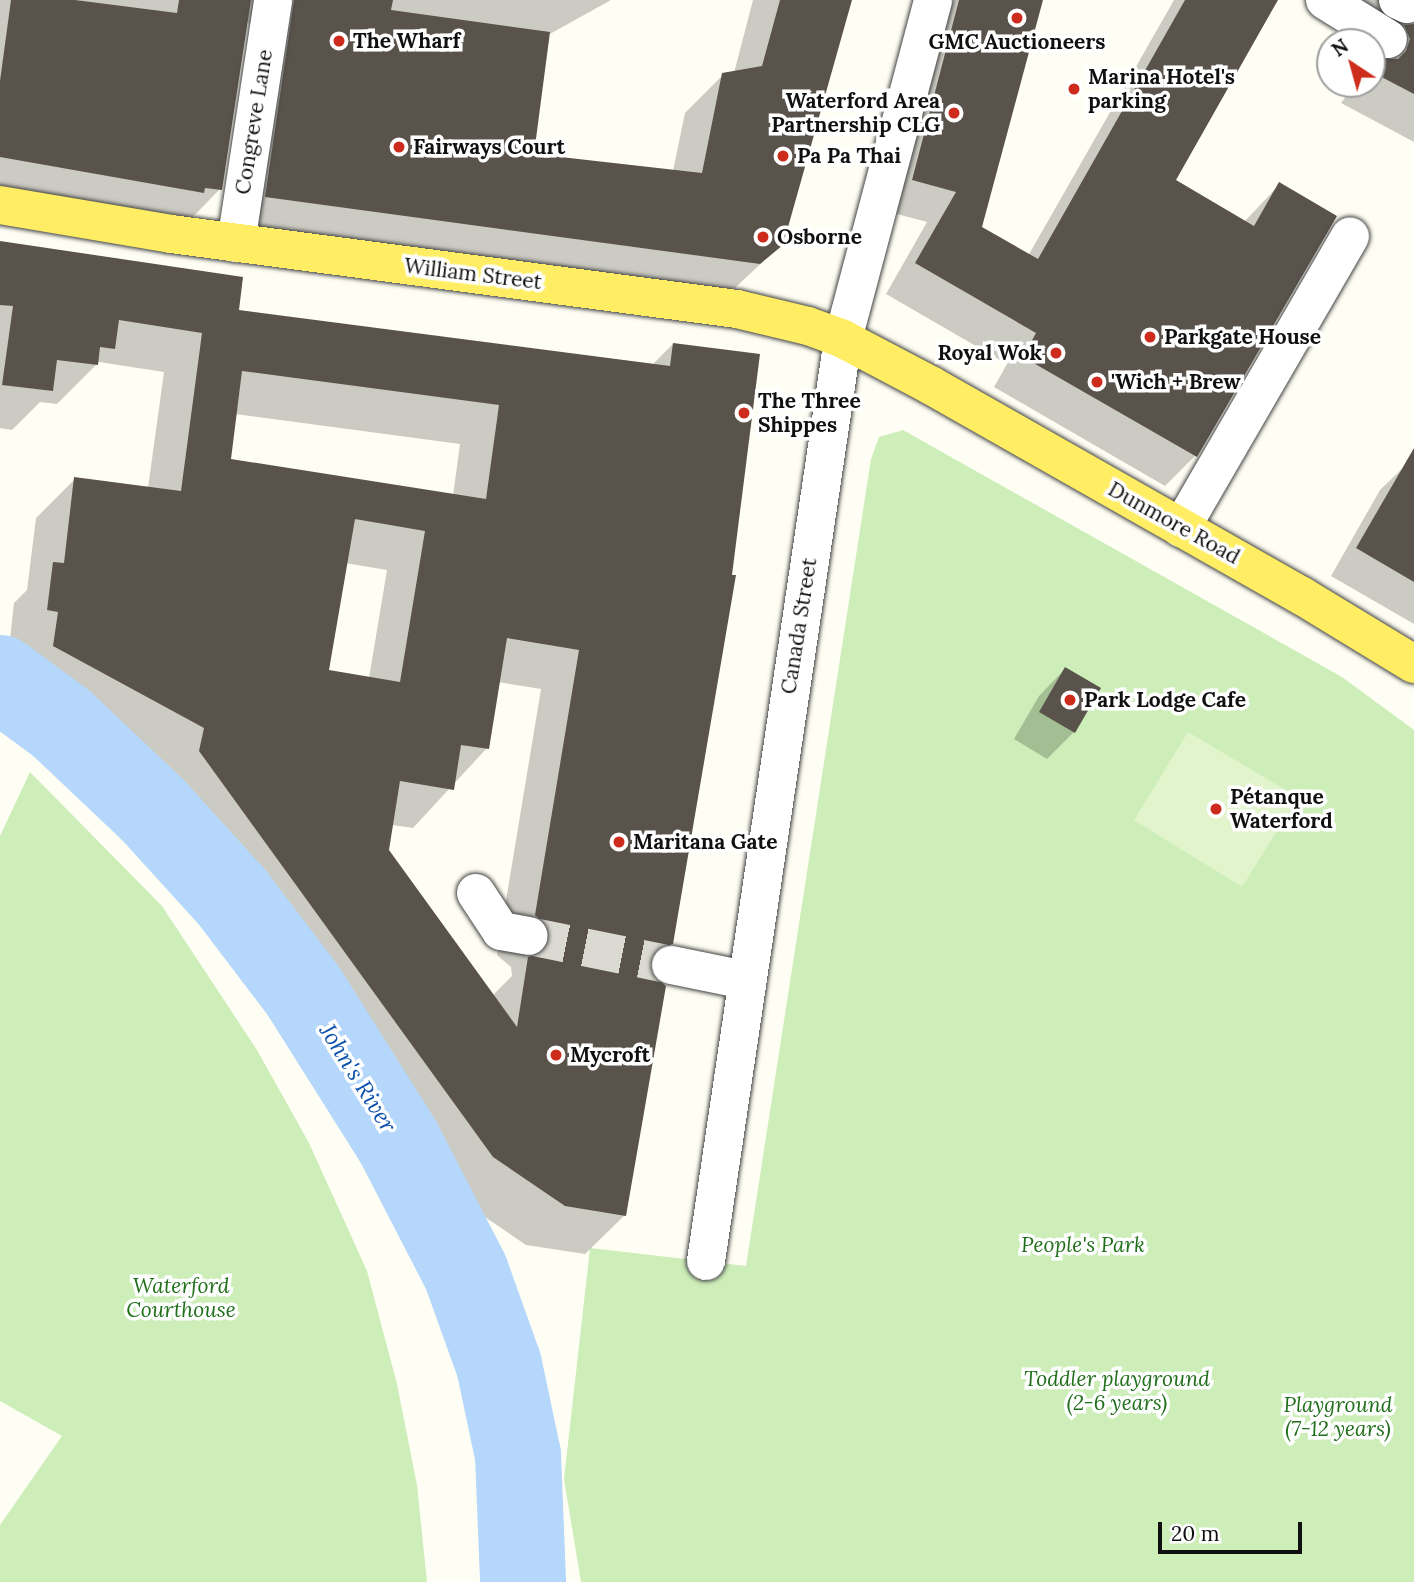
<!DOCTYPE html>
<html>
<head>
<meta charset="utf-8">
<style>
	body { margin:0 }
	#map { position:relative; width:1414px; height:1582px; overflow:hidden; background:#fffef4; font-family:Lora,serif }
	div>[style] { position:absolute }
	.green>* { inset:0; background:#cdeeb9 }
	.pitch>* { inset:0; background:#e1f4cc }
	.shadow>* { inset:0; background:#0003 }
	.river>* { height:86px; margin:-43px; padding:0 43px; transform-origin:43px; border-radius:43px; background:#b4d7fb }
	.building>* { inset:0; background:#5a534c }
	.minor-tunnel>* { height:38px; margin-top:-19px; transform-origin:0; background:repeating-linear-gradient(90deg,#dbdad2 0 38px,transparent 0 57px) }
	.roads { filter:drop-shadow(0 0 2px #434343) drop-shadow(0 0 2px #434343) }
	.minor>* { height:38px; margin:-19px; padding:0 19px; transform-origin:19px; border-radius:19px; background:#fff }
	.major>* { height:38px; margin:-19px; padding:0 19px; transform-origin:19px; border-radius:19px; background:#ffee64 }
	.dots>* { width:19px; height:19px; translate:-50% -50%; box-sizing:border-box; border:4px solid #fff; border-radius:50% }
	span { translate:-50% -50%; white-space:nowrap; text-align:center; line-height:1.15; -webkit-text-stroke:7px #fff; paint-order:stroke }
	.poi-label { font-size:21px; color:#101010; font-weight:700 }
	.left { translate:0 -50%; text-align:left }
	.right { translate:-100% -50%; text-align:right }
	.street-label { font-size:21px; color:#101010 }
	.park-label { font-size:21px; color:#206f1a; font-style:italic }
	.water-label { font-size:23px; color:#0d52ae; font-style:italic }
	.north { position:absolute; left:1316px; top:28px; width:70px; height:70px; box-sizing:border-box; background:#fff; border:2px solid #9f9f9f; border-radius:50%; rotate:324deg; font-size:19px; font-weight:700; line-height:28px; text-align:center; color:#101010 }
	.north::after { content:''; display:block; margin:auto; width:24px; height:32px; background:#cd2b1b; clip-path:polygon(50% 0,100% 100%,50% 72%,0 100%) }
	.scale { position:absolute; left:1158px; top:1522px; width:144px; height:32px; box-sizing:border-box; border:4px solid #101010; border-top:0; padding-left:9px; font-size:21px; line-height:24px; white-space:nowrap; color:#101010; -webkit-text-stroke:5px #fff; paint-order:stroke }
</style>
</head>
<body>
<div id="map">
	<div class="green">
		<div style="clip-path:polygon(903px 430px,1342px 677px,1414px 730px,1414px 1582px,581px 1582px,564px 1479px,590px 1248px,746px 1266px,871px 459px,879px 437px)"></div>
		<div style="clip-path:polygon(30px 772px,162px 906px,257px 1050px,309px 1143px,367px 1271px,397px 1384px,417px 1485px,427px 1582px,0 1582px,0 1525px,62px 1436px,0 1401px,0 836px)"></div>
	</div>
	<div class="pitch">
		<div style="clip-path:polygon(1188px 732px,1298px 797px,1242px 887px,1134px 820px)"></div>
	</div>
	<div class="shadow">
		<div style="clip-path:polygon(0 0,611px 0,548px 35px,532px 155px,673px 171px,685px 113px,723px 75px,734px 73px,753px 0,849px 0,781px 245px,721px 301px,229px 234px,256px 29px,246px 21px,220px 189px,183px 227px,0 201px)"></div>
		<div style="clip-path:polygon(938px 0,1041px 0,980px 228px,1028px 256px,1174px 0,1276px 0,1173px 181px,1244px 222px,1279px 185px,1335px 217px,1195px 456px,1165px 486px,994px 387px,1007px 364px,886px 294px,927px 222px,882px 210px)"></div>
		<div style="clip-path:polygon(1340px 0,1414px 0,1414px 142px,1341px 103px,1355px 84px,1372px 84px,1374px 58px,1395px 36px)"></div>
		<div style="clip-path:polygon(evenodd,0 244px,237px 311px,652px 365px,673px 344px,671px 943px,648px 966px,625px 1215px,585px 1254px,526px 1245px,454px 1196px,161px 790px,165px 767px,15px 686px,19px 650px,9px 649px,14px 603px,27px 590px,36px 518px,75px 479px,148px 488px,164px 372px,99px 362px,57px 404px,40px 402px,12px 430px,0 428px,0 244px,235px 414px,460px 444px,453px 496px,229px 461px,235px 414px,0 244px,345px 563px,387px 570px,369px 678px,327px 671px,345px 563px,0 244px,498px 682px,541px 689px,497px 955px,511px 967px,512px 976px,492px 996px,387px 851px,392px 825px,413px 828px,487px 748px,498px 682px)"></div>
		<div style="clip-path:polygon(1407px 464px,1414px 467px,1414px 624px,1331px 576px,1380px 490px)"></div>
		<div style="clip-path:polygon(1065px 669px,1074px 732px,1047px 759px,1014px 739px,1039px 696px)"></div>
	</div>
	<div class="river">
		<div style="left:0;top:678px;width:76px;rotate:36.4deg"></div>
		<div style="left:61px;top:723px;width:125px;rotate:43.4deg"></div>
		<div style="left:152px;top:809px;width:119px;rotate:47.7deg"></div>
		<div style="left:232px;top:897px;width:119px;rotate:52.8deg"></div>
		<div style="left:304px;top:992px;width:178px;rotate:57.8deg"></div>
		<div style="left:399px;top:1143px;width:146px;rotate:62.7deg"></div>
		<div style="left:466px;top:1273px;width:98px;rotate:70.3deg"></div>
		<div style="left:499px;top:1365px;width:92px;rotate:78.1deg"></div>
		<div style="left:518px;top:1455px;width:127px;rotate:87.7deg"></div>
	</div>
	<div class="building">
		<div style="clip-path:polygon(11px 0,75px 0,177px 13px,179px 0,251px 0,222px 190px,205px 188px,204px 193px,0 157px,0 81px)"></div>
		<div style="clip-path:polygon(294px 0,393px 0,391px 10px,550px 32px,534px 154px,702px 173px,722px 73px,762px 66px,780px 0,852px 0,783px 245px,760px 264px,265px 197px)"></div>
		<div style="clip-path:polygon(959px 0,1043px 0,982px 227px,1038px 259px,1185px 0,1278px 0,1176px 180px,1254px 226px,1279px 182px,1337px 216px,1197px 457px,1023px 357px,1036px 333px,915px 263px,956px 192px,912px 180px)"></div>
		<div style="clip-path:polygon(1414px 24px,1414px 94px,1372px 72px,1378px 58px,1398px 59px,1406px 51px,1410px 39px,1404px 25px)"></div>
		<div style="clip-path:polygon(evenodd,0 241px,243px 277px,239px 310px,670px 366px,673px 343px,760px 354px,732px 575px,736px 575px,673px 944px,655px 950px,650px 961px,651px 973px,666px 986px,626px 1216px,565px 1206px,493px 1157px,199px 751px,204px 728px,53px 646px,58px 612px,47px 610px,53px 562px,64px 563px,74px 477px,181px 491px,202px 333px,119px 320px,115px 349px,100px 347px,98px 365px,57px 360px,53px 391px,2px 385px,13px 306px,0 305px,0 241px,242px 371px,499px 405px,486px 499px,231px 459px,242px 371px,0 241px,355px 519px,425px 531px,400px 682px,329px 670px,355px 519px,0 241px,507px 638px,579px 650px,535px 915px,549px 928px,551px 939px,545px 951px,528px 957px,517px 1027px,389px 850px,400px 781px,454px 790px,461px 745px,489px 749px,507px 638px)"></div>
		<div style="clip-path:polygon(1414px 448px,1414px 582px,1356px 548px)"></div>
		<div style="clip-path:polygon(1065px 667px,1101px 688px,1075px 733px,1039px 712px)"></div>
	</div>
	<div class="minor-tunnel">
		<div style="left:529px;top:936px;width:145px;rotate:11.5deg"></div>
	</div>
	<div class="roads">
		<div class="minor">
			<div style="left:1325px;top:0;width:74px;rotate:31.8deg"></div>
			<div style="left:1398px;top:0;width:10px;rotate:24deg"></div>
			<div style="left:236px;top:243px;width:246px;rotate:-81.3deg"></div>
			<div style="left:1181px;top:528px;width:337px;rotate:-59.9deg"></div>
			<div style="left:476px;top:893px;width:45px;rotate:56.7deg"></div>
			<div style="left:501px;top:931px;width:28px;rotate:10deg"></div>
			<div style="left:671px;top:965px;width:76px;rotate:11.5deg"></div>
			<div style="left:706px;top:1261px;width:932px;rotate:-81.55deg"></div>
			<div style="left:843px;top:339px;width:351px;rotate:-75.1deg"></div>
		</div>
		<div class="major">
			<div style="left:0;top:205px;width:173px;rotate:9.6deg"></div>
			<div style="left:171px;top:234px;width:571px;rotate:7.55deg"></div>
			<div style="left:737px;top:309px;width:73px;rotate:13.5deg"></div>
			<div style="left:808px;top:326px;width:37px;rotate:20deg"></div>
			<div style="left:843px;top:339px;width:101px;rotate:27.8deg"></div>
			<div style="left:932px;top:386px;width:425px;rotate:29.6deg"></div>
			<div style="left:1302px;top:596px;width:131px;rotate:31.3deg"></div>
		</div>
	</div>
	<div class="dots">
		<div style="left:1017px;top:18px;background:#cd2b1b"></div>
		<div style="left:339px;top:41px;background:#cd2b1b"></div>
		<div style="left:1074px;top:89px;background:#cd2b1b"></div>
		<div style="left:954px;top:113px;background:#cd2b1b"></div>
		<div style="left:399px;top:147px;background:#cd2b1b"></div>
		<div style="left:783px;top:156px;background:#cd2b1b"></div>
		<div style="left:763px;top:237px;background:#cd2b1b"></div>
		<div style="left:1150px;top:337px;background:#cd2b1b"></div>
		<div style="left:1056px;top:353px;background:#cd2b1b"></div>
		<div style="left:1097px;top:382px;background:#cd2b1b"></div>
		<div style="left:744px;top:413px;background:#cd2b1b"></div>
		<div style="left:1070px;top:700px;background:#cd2b1b"></div>
		<div style="left:1216px;top:809px;background:#cd2b1b"></div>
		<div style="left:619px;top:842px;background:#cd2b1b"></div>
		<div style="left:556px;top:1055px;background:#cd2b1b"></div>
	</div>
	<div class="poi-label">
		<span class="left" style="left:353px;top:41px">The Wharf</span>
		<span style="left:1017px;top:42px">GMC Auctioneers</span>
		<span class="left" style="left:1088px;top:89px">Marina Hotel's<br>parking</span>
		<span class="right" style="left:940px;top:113px">Waterford Area<br>Partnership CLG</span>
		<span class="left" style="left:413px;top:147px">Fairways Court</span>
		<span class="left" style="left:797px;top:156px">Pa Pa Thai</span>
		<span class="left" style="left:777px;top:237px">Osborne</span>
		<span class="left" style="left:1164px;top:337px">Parkgate House</span>
		<span class="right" style="left:1042px;top:353px">Royal Wok</span>
		<span class="left" style="left:1111px;top:382px">'Wich + Brew</span>
		<span class="left" style="left:758px;top:413px">The Three<br>Shippes</span>
		<span class="left" style="left:1084px;top:700px">Park Lodge Cafe</span>
		<span class="left" style="left:1230px;top:809px">Pétanque<br>Waterford</span>
		<span class="left" style="left:633px;top:842px">Maritana Gate</span>
		<span class="left" style="left:570px;top:1055px">Mycroft</span>
	</div>
	<div class="street-label">
		<span style="left:254px;top:122px;rotate:-81deg">Congreve Lane</span>
		<span style="left:473px;top:274px;rotate:7deg">William Street</span>
		<span style="left:1174px;top:523px;rotate:29deg">Dunmore Road</span>
		<span style="left:799px;top:626px;rotate:-81deg">Canada Street</span>
	</div>
	<div class="park-label">
		<span style="left:1083px;top:1245px">People's Park</span>
		<span style="left:181px;top:1298px">Waterford<br>Courthouse</span>
		<span style="left:1117px;top:1391px">Toddler playground<br>(2-6 years)</span>
		<span style="left:1338px;top:1417px">Playground<br>(7-12 years)</span>
	</div>
	<div class="water-label">
		<span style="left:358px;top:1078px;rotate:58deg">John's River</span>
	</div>
	<div class="north">N</div>
	<div class="scale">20 m</div>
</div>
</body>
</html>
